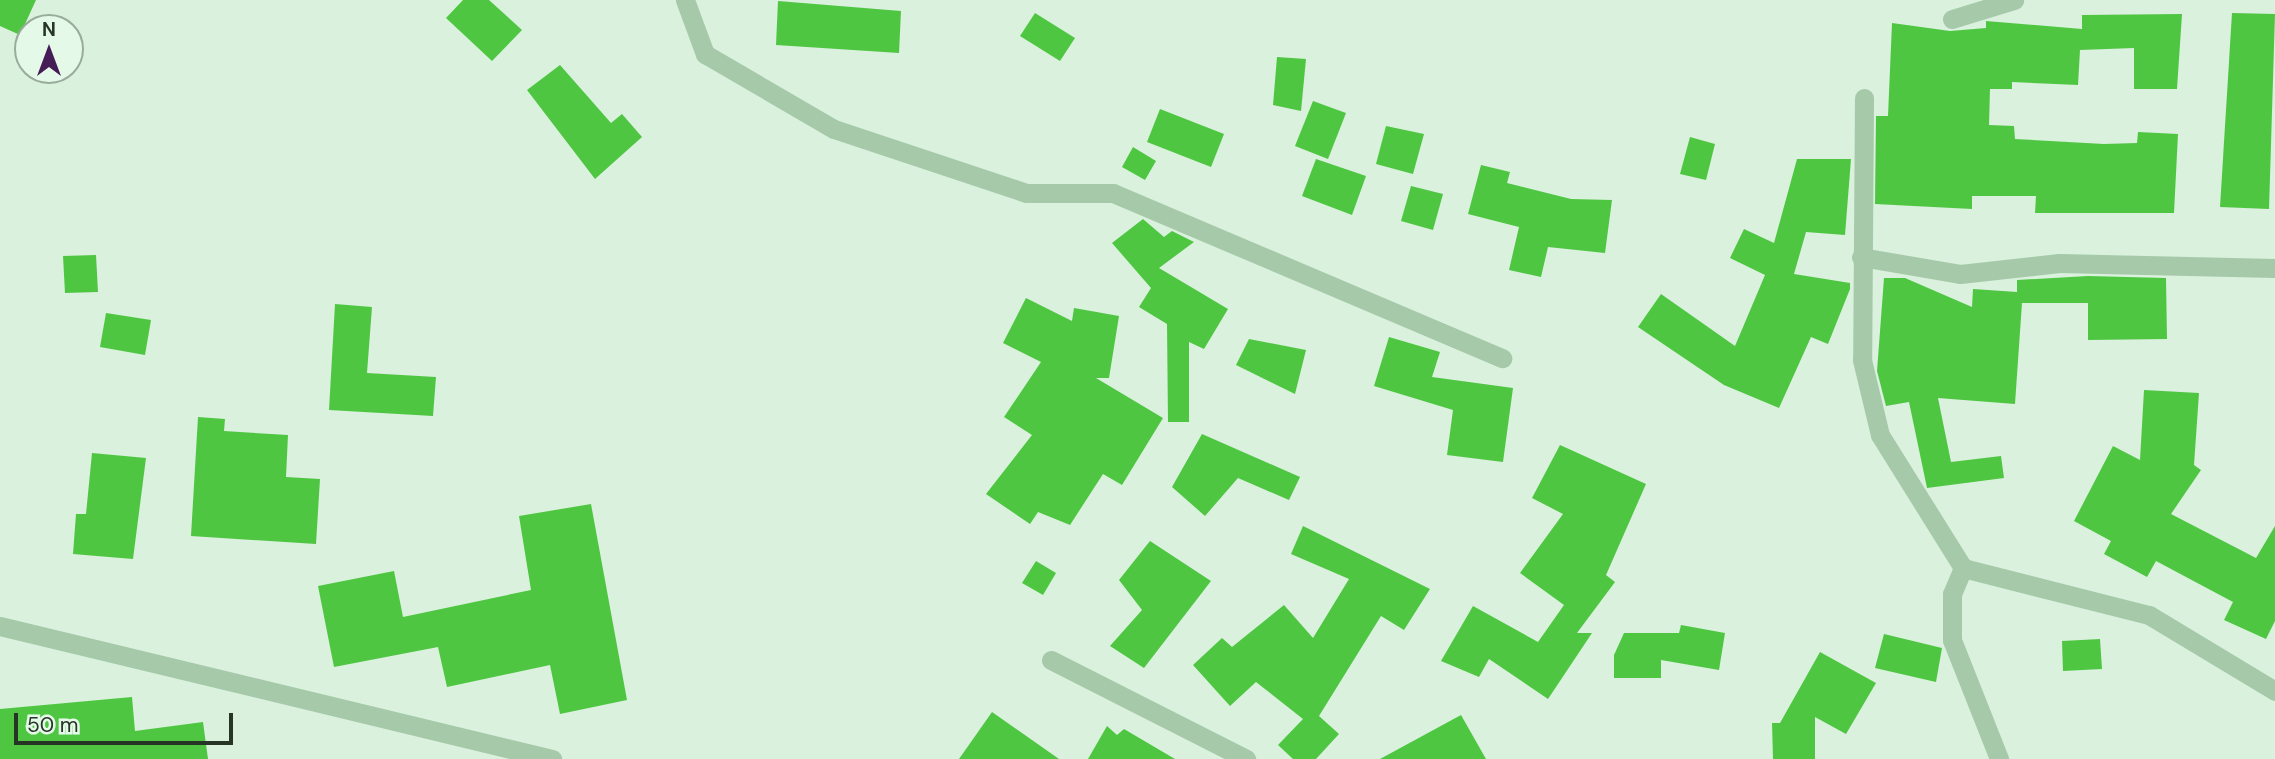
<!DOCTYPE html>
<html>
<head>
<meta charset="utf-8">
<style>
	body { margin:0 }
	#map { position:relative; width:2275px; height:759px; overflow:hidden; background:#d9f1dd; font-family:"DM Sans",sans-serif }
	div>[style] { position:absolute }
	.building>* { inset:0; background:#4fc642 }
	.minor>* { height:19px; margin:-9.5px; padding:0 9.5px; transform-origin:9.5px; border-radius:9.5px; background:#a5c9a9 }
	span { translate:-50% -50%; white-space:nowrap; text-align:center; line-height:1.15; -webkit-text-stroke:6px #e5f9e9; paint-order:stroke }
	.north { position:absolute; left:14px; top:14px; width:70px; height:70px; box-sizing:border-box; background:#e5f9e9; border:2px solid #99ab9b; border-radius:50%; rotate:0deg; font-size:19px; font-weight:700; line-height:28px; text-align:center; color:#273526 }
	.north::after { content:''; display:block; margin:auto; width:24px; height:32px; background:#461c56; clip-path:polygon(50% 0,100% 100%,50% 72%,0 100%) }
	.scale { position:absolute; left:14px; top:713px; width:219px; height:32px; box-sizing:border-box; border:4px solid #273526; border-top:0; padding-left:9px; font-size:21px; line-height:24px; white-space:nowrap; color:#273526; -webkit-text-stroke:5px #e5f9e9; paint-order:stroke }
</style>
</head>
<body>
<div id="map">
	<div class="building">
		<div style="clip-path:polygon(0 0,36px 0,20px 35px,0 26px)"></div>
		<div style="clip-path:polygon(463px 0,489px 0,522px 30px,492px 61px,446px 18px)"></div>
		<div style="clip-path:polygon(778px 1px,901px 11px,899px 53px,776px 45px)"></div>
		<div style="clip-path:polygon(1035px 13px,1075px 38px,1060px 61px,1020px 36px)"></div>
		<div style="clip-path:polygon(2232px 13px,2275px 14px,2269px 209px,2220px 207px)"></div>
		<div style="clip-path:polygon(2182px 14px,2177px 89px,2134px 89px,2134px 48px,2080px 50px,2078px 85px,2012px 82px,2012px 89px,1990px 89px,1989px 125px,2014px 126px,2015px 139px,2104px 144px,2137px 143px,2138px 132px,2178px 134px,2174px 213px,2035px 213px,2036px 196px,1972px 196px,1972px 209px,1875px 204px,1876px 116px,1888px 116px,1892px 23px,1950px 31px,1986px 28px,1986px 21px,2082px 29px,2082px 15px)"></div>
		<div style="clip-path:polygon(1277px 57px,1306px 59px,1301px 111px,1273px 105px)"></div>
		<div style="clip-path:polygon(560px 65px,611px 123px,622px 114px,642px 137px,595px 179px,527px 90px)"></div>
		<div style="clip-path:polygon(1313px 101px,1346px 113px,1328px 159px,1295px 146px)"></div>
		<div style="clip-path:polygon(1160px 109px,1224px 134px,1211px 167px,1147px 142px)"></div>
		<div style="clip-path:polygon(1386px 126px,1424px 134px,1413px 174px,1376px 164px)"></div>
		<div style="clip-path:polygon(1690px 137px,1715px 144px,1706px 180px,1680px 174px)"></div>
		<div style="clip-path:polygon(1133px 147px,1156px 161px,1145px 180px,1122px 167px)"></div>
		<div style="clip-path:polygon(1316px 159px,1366px 176px,1352px 215px,1302px 196px)"></div>
		<div style="clip-path:polygon(1797px 159px,1851px 159px,1845px 235px,1806px 232px,1794px 274px,1850px 283px,1850px 289px,1828px 344px,1811px 337px,1779px 408px,1724px 385px,1638px 327px,1661px 294px,1735px 346px,1765px 275px,1730px 258px,1744px 229px,1774px 243px)"></div>
		<div style="clip-path:polygon(1481px 165px,1510px 172px,1507px 183px,1571px 199px,1612px 200px,1605px 253px,1548px 247px,1541px 277px,1509px 270px,1519px 227px,1468px 214px)"></div>
		<div style="clip-path:polygon(1411px 186px,1443px 194px,1433px 230px,1401px 221px)"></div>
		<div style="clip-path:polygon(1143px 219px,1164px 237px,1172px 231px,1194px 242px,1159px 268px,1228px 309px,1204px 349px,1189px 342px,1189px 422px,1168px 422px,1167px 324px,1139px 307px,1151px 288px,1112px 243px)"></div>
		<div style="clip-path:polygon(96px 255px,98px 292px,65px 293px,63px 256px)"></div>
		<div style="clip-path:polygon(2088px 276px,2166px 278px,2167px 339px,2088px 340px,2088px 303px,2022px 303px,2015px 404px,1938px 398px,1951px 462px,2001px 456px,2004px 478px,1927px 488px,1909px 402px,1886px 406px,1877px 371px,1884px 278px,1905px 278px,1972px 307px,1973px 289px,2017px 292px,2017px 280px)"></div>
		<div style="clip-path:polygon(1026px 298px,1072px 321px,1074px 308px,1119px 316px,1109px 378px,1096px 378px,1163px 418px,1122px 485px,1103px 474px,1070px 525px,1038px 512px,1030px 524px,986px 494px,1032px 435px,1004px 417px,1041px 362px,1003px 343px)"></div>
		<div style="clip-path:polygon(335px 304px,372px 307px,367px 373px,436px 377px,433px 416px,329px 410px)"></div>
		<div style="clip-path:polygon(106px 313px,151px 320px,145px 355px,100px 347px)"></div>
		<div style="clip-path:polygon(1389px 337px,1440px 352px,1432px 377px,1513px 388px,1503px 462px,1447px 455px,1453px 410px,1374px 386px)"></div>
		<div style="clip-path:polygon(1249px 339px,1306px 350px,1295px 394px,1236px 365px)"></div>
		<div style="clip-path:polygon(2144px 390px,2199px 393px,2194px 465px,2201px 470px,2171px 514px,2256px 558px,2275px 526px,2275px 621px,2266px 639px,2224px 620px,2233px 602px,2156px 561px,2147px 577px,2104px 554px,2111px 541px,2074px 521px,2113px 446px,2140px 460px)"></div>
		<div style="clip-path:polygon(198px 417px,225px 419px,224px 431px,288px 435px,286px 477px,320px 479px,316px 544px,191px 536px)"></div>
		<div style="clip-path:polygon(1202px 434px,1300px 477px,1289px 500px,1238px 478px,1205px 516px,1172px 487px)"></div>
		<div style="clip-path:polygon(1560px 445px,1646px 484px,1606px 575px,1615px 582px,1577px 633px,1592px 633px,1548px 699px,1489px 659px,1479px 677px,1441px 661px,1473px 606px,1538px 642px,1564px 605px,1520px 573px,1563px 514px,1532px 498px)"></div>
		<div style="clip-path:polygon(92px 453px,146px 458px,133px 559px,73px 554px,76px 514px,86px 514px)"></div>
		<div style="clip-path:polygon(591px 504px,627px 700px,560px 714px,550px 665px,447px 687px,438px 647px,334px 667px,318px 586px,394px 571px,403px 617px,531px 590px,519px 516px)"></div>
		<div style="clip-path:polygon(1303px 526px,1430px 589px,1404px 630px,1381px 616px,1319px 716px,1339px 734px,1316px 759px,1293px 759px,1278px 745px,1303px 719px,1256px 682px,1230px 706px,1193px 665px,1222px 638px,1232px 647px,1284px 605px,1313px 638px,1349px 579px,1291px 554px)"></div>
		<div style="clip-path:polygon(1150px 541px,1211px 581px,1144px 668px,1110px 646px,1142px 610px,1119px 580px)"></div>
		<div style="clip-path:polygon(1036px 561px,1056px 573px,1043px 595px,1022px 583px)"></div>
		<div style="clip-path:polygon(1681px 625px,1725px 633px,1719px 670px,1661px 660px,1661px 678px,1614px 678px,1614px 655px,1624px 633px,1679px 633px)"></div>
		<div style="clip-path:polygon(1884px 634px,1942px 648px,1936px 682px,1875px 668px)"></div>
		<div style="clip-path:polygon(2100px 639px,2102px 669px,2063px 671px,2062px 641px)"></div>
		<div style="clip-path:polygon(1820px 652px,1876px 683px,1846px 734px,1815px 717px,1815px 759px,1773px 759px,1772px 723px,1780px 723px)"></div>
		<div style="clip-path:polygon(132px 697px,135px 731px,203px 722px,208px 759px,0 759px,0 709px)"></div>
		<div style="clip-path:polygon(992px 712px,1059px 759px,959px 759px)"></div>
		<div style="clip-path:polygon(1461px 715px,1486px 759px,1380px 759px)"></div>
		<div style="clip-path:polygon(1107px 726px,1117px 735px,1124px 729px,1175px 759px,1088px 759px)"></div>
	</div>
	<div class="minor">
		<div style="left:685px;top:0;width:58px;rotate:69.7deg"></div>
		<div style="left:705px;top:54px;width:149px;rotate:30.2deg"></div>
		<div style="left:834px;top:129px;width:202px;rotate:18.4deg"></div>
		<div style="left:1026px;top:193px;width:87px"></div>
		<div style="left:1113px;top:193px;width:423px;rotate:23deg"></div>
		<div style="left:1952px;top:19px;width:65px;rotate:-17deg"></div>
		<div style="left:1864px;top:98px;width:262px;rotate:90.4deg"></div>
		<div style="left:1862px;top:360px;width:77px;rotate:76.5deg"></div>
		<div style="left:1880px;top:435px;width:157px;rotate:58deg"></div>
		<div style="left:1963px;top:568px;width:192px;rotate:14.2deg"></div>
		<div style="left:2149px;top:615px;width:147px;rotate:31.1deg"></div>
		<div style="left:1861px;top:257px;width:100px;rotate:9.7deg"></div>
		<div style="left:1960px;top:274px;width:100px;rotate:-6.3deg"></div>
		<div style="left:2059px;top:263px;width:216px;rotate:1.3deg"></div>
		<div style="left:1963px;top:568px;width:28px;rotate:113deg"></div>
		<div style="left:1952px;top:594px;width:46px;rotate:90deg"></div>
		<div style="left:1952px;top:640px;width:128px;rotate:68.4deg"></div>
		<div style="left:0;top:626px;width:568px;rotate:13.55deg"></div>
		<div style="left:1051px;top:660px;width:219px;rotate:26.9deg"></div>
	</div>
	<div class="north">N</div>
	<div class="scale">50 m</div>
</div>
</body>
</html>
